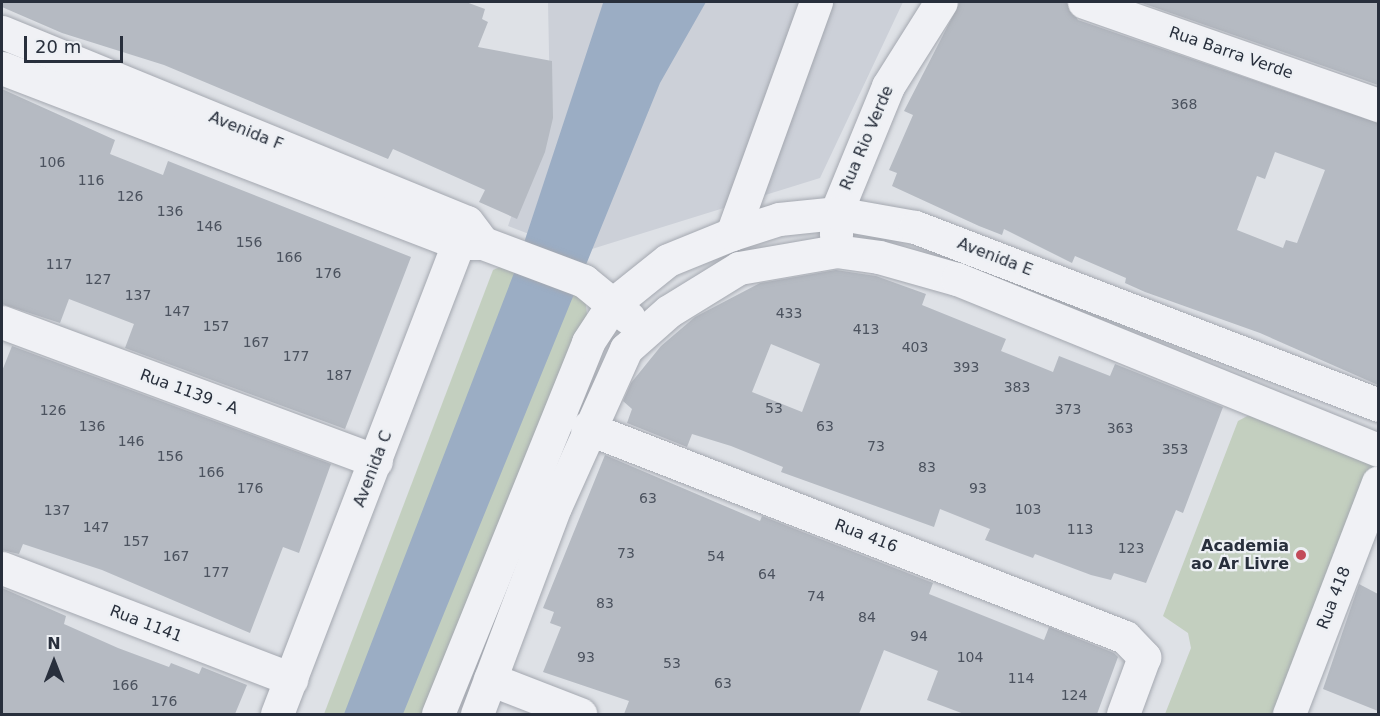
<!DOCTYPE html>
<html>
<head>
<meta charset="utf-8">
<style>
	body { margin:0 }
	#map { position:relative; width:1380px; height:716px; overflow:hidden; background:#dee1e6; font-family:"DejaVu Sans",sans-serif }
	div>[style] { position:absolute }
	.built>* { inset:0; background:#ccd0d8 }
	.green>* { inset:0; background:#c3cfbf }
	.water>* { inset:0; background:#9badc4 }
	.building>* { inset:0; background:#b5bac2 }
	.roads { filter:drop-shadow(0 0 2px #a4a8b0) drop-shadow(0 0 2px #a4a8b0) }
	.minor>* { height:33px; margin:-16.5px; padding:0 16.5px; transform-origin:16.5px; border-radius:16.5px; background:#f0f1f5 }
	.dots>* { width:16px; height:16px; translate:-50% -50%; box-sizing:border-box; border:3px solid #edf0f4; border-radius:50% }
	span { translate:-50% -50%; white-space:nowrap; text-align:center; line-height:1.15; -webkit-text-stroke:4.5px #edf0f4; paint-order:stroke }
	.number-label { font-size:14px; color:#4b525e }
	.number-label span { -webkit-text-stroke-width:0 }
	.street-label { font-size:16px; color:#282f3c }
	.poi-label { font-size:16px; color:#282f3c; font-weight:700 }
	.right { translate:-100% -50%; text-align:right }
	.frame { position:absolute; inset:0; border:3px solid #282f3c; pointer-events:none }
	.north { position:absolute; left:24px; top:632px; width:60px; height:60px; -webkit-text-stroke:4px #edf0f4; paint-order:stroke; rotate:0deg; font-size:16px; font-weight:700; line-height:24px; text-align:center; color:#282f3c }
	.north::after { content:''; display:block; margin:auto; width:21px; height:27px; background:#282f3c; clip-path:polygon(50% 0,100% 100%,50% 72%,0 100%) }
	.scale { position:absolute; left:24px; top:36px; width:99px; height:27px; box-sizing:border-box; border:3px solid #282f3c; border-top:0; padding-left:8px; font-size:18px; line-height:21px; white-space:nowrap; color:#282f3c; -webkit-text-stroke:4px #edf0f4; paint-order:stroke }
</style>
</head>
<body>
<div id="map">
	<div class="built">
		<div style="clip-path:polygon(548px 2px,903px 2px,820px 178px,579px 253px,508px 226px,550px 104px)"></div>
	</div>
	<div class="green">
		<div style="clip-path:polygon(511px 262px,584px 289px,588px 323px,431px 714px,324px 714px,493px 270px)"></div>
		<div style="clip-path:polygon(1251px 414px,1370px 458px,1378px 471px,1280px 714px,1165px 714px,1191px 648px,1188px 633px,1163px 616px,1238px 421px)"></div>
	</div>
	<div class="water">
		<div style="clip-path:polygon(706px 2px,660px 83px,403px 714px,344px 714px,514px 273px,603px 3px)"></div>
	</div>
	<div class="building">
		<div style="clip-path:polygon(2px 2px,466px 2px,485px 9px,482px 19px,488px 22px,478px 47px,552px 61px,553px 118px,545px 152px,517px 219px,479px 202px,485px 190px,393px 149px,388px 159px,164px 65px,62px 33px,2px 7px)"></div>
		<div style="clip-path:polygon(evenodd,960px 2px,1066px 2px,1078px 20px,1378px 123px,1378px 385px,1260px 333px,1145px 292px,1125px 283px,1126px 278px,1075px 256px,1072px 263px,1004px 229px,1002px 235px,979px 226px,892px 186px,897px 173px,889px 170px,913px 115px,904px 111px,960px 2px,1275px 152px,1325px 170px,1297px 243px,1286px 240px,1283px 248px,1237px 230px,1257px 176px,1265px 179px,1275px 152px)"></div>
		<div style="clip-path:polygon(1139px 2px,1378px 2px,1378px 85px)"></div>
		<div style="clip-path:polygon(2px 89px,115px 140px,110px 154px,163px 175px,168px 161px,411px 257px,345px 429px,125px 348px,134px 324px,69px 299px,60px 323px,2px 304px)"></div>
		<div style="clip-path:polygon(evenodd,836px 270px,876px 276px,926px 294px,922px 305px,1006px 339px,1001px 351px,1053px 372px,1059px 356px,1110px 376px,1115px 364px,1223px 407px,1183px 513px,1176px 510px,1146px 583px,1114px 573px,1111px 580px,1091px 575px,1035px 554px,1033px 558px,985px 540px,990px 529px,940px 509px,934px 527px,781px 472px,783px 467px,731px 446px,692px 434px,687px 447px,627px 423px,632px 409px,623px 401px,631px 383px,661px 346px,695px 317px,760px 283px,836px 270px,771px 344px,820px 364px,802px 412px,752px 392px,771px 344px)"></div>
		<div style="clip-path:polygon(12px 346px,331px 464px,299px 553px,283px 547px,250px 633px,102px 570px,23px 544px,19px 554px,2px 550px,2px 371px)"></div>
		<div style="clip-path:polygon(605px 455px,760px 521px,762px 516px,933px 583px,929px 594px,1044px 640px,1049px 627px,1114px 653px,1118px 657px,1097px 714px,964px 714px,927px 700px,938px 671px,884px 650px,859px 714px,624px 714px,629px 701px,543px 672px,561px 627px,550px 623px,554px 612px,543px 608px)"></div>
		<div style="clip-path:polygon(1359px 584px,1378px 594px,1378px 711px,1323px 689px)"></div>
		<div style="clip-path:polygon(2px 588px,66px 616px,64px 624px,118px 648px,169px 667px,171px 663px,199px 674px,202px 667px,247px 685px,235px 714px,2px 714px)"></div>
	</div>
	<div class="roads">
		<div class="minor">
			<div style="left:1084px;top:2px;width:312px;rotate:19.3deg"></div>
			<div style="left:2px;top:32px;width:502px;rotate:22.23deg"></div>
			<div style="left:467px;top:222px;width:21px;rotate:53deg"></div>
			<div style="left:2px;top:68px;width:488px;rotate:21deg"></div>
			<div style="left:458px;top:243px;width:25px"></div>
			<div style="left:483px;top:243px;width:108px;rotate:20.6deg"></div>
			<div style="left:584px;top:281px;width:58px;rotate:39.4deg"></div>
			<div style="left:732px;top:234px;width:247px;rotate:-70.1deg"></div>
			<div style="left:836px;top:235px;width:22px;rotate:-90deg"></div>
			<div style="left:836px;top:213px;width:137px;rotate:-67.7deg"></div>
			<div style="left:888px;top:86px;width:99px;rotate:-57.8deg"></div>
			<div style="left:2px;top:322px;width:399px;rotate:20.4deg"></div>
			<div style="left:587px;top:428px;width:577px;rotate:21.23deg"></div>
			<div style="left:1125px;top:637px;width:28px;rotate:46deg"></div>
			<div style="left:1144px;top:657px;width:61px;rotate:110.2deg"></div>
			<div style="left:2px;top:568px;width:310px;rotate:21deg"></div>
			<div style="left:490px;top:679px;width:97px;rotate:21.3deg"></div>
			<div style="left:277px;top:714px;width:526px;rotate:-68.95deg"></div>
			<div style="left:438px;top:714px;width:401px;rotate:-68deg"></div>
			<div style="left:588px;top:342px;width:45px;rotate:-56.7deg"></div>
			<div style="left:613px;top:304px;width:70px;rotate:-38.7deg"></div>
			<div style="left:668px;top:260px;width:69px;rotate:-22.1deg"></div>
			<div style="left:732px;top:234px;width:49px;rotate:-17.7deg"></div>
			<div style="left:779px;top:219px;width:57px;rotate:-6deg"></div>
			<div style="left:836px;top:213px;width:80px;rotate:10deg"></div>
			<div style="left:915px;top:227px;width:496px;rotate:21deg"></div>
			<div style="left:477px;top:714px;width:221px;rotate:-69.4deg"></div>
			<div style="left:555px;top:507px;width:173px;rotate:-65.8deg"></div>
			<div style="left:626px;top:349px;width:57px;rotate:-41.5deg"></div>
			<div style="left:669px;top:311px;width:82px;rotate:-31.6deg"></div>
			<div style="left:739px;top:268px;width:98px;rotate:-9.9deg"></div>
			<div style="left:836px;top:251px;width:43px;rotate:7.9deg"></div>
			<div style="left:879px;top:257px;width:81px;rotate:15.8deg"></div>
			<div style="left:957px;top:279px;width:454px;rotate:22.1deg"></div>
			<div style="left:1289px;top:714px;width:248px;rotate:-69deg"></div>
		</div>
	</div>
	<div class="dots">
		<div style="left:1301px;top:555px;background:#c34b59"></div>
	</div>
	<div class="number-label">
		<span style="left:1184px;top:104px">368</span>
		<span style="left:52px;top:162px">106</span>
		<span style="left:91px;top:180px">116</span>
		<span style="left:130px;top:196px">126</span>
		<span style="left:170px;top:211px">136</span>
		<span style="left:209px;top:226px">146</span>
		<span style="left:249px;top:242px">156</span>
		<span style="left:289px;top:257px">166</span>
		<span style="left:59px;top:264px">117</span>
		<span style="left:328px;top:273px">176</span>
		<span style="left:98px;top:279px">127</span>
		<span style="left:138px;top:295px">137</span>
		<span style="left:177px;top:311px">147</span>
		<span style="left:789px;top:313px">433</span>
		<span style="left:216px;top:326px">157</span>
		<span style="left:866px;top:329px">413</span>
		<span style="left:256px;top:342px">167</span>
		<span style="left:915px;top:347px">403</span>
		<span style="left:296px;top:356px">177</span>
		<span style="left:966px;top:367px">393</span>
		<span style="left:339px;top:375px">187</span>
		<span style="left:1017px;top:387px">383</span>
		<span style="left:774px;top:408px">53</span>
		<span style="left:1068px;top:409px">373</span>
		<span style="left:53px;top:410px">126</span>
		<span style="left:92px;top:426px">136</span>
		<span style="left:825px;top:426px">63</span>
		<span style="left:1120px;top:428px">363</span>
		<span style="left:131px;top:441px">146</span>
		<span style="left:876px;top:446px">73</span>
		<span style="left:1175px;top:449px">353</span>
		<span style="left:170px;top:456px">156</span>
		<span style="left:927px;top:467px">83</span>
		<span style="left:211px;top:472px">166</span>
		<span style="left:250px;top:488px">176</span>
		<span style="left:978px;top:488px">93</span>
		<span style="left:648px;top:498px">63</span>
		<span style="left:1028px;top:509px">103</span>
		<span style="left:57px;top:510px">137</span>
		<span style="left:96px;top:527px">147</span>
		<span style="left:1080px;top:529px">113</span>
		<span style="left:136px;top:541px">157</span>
		<span style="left:1131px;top:548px">123</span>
		<span style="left:626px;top:553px">73</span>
		<span style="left:176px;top:556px">167</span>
		<span style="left:716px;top:556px">54</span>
		<span style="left:216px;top:572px">177</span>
		<span style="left:767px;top:574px">64</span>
		<span style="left:816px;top:596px">74</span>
		<span style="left:605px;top:603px">83</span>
		<span style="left:867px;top:617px">84</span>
		<span style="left:919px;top:636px">94</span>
		<span style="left:586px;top:657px">93</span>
		<span style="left:970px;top:657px">104</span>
		<span style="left:672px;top:663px">53</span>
		<span style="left:1021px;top:678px">114</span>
		<span style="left:723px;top:683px">63</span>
		<span style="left:125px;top:685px">166</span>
		<span style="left:1074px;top:695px">124</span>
		<span style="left:164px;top:701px">176</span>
	</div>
	<div class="street-label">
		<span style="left:1231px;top:53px;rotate:19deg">Rua Barra Verde</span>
		<span style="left:246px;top:131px;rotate:22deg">Avenida F</span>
		<span style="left:867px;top:138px;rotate:-67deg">Rua Rio Verde</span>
		<span style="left:995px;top:257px;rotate:21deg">Avenida E</span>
		<span style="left:189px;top:392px;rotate:20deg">Rua 1139 - A</span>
		<span style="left:373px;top:469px;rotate:-69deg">Avenida C</span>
		<span style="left:866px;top:536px;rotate:21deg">Rua 416</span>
		<span style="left:1334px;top:598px;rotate:-69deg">Rua 418</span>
		<span style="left:146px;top:624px;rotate:21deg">Rua 1141</span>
	</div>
	<div class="poi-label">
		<span class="right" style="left:1289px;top:555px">Academia<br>ao Ar Livre</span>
	</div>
	<div class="frame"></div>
	<div class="north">N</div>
	<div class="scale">20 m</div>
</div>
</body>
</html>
